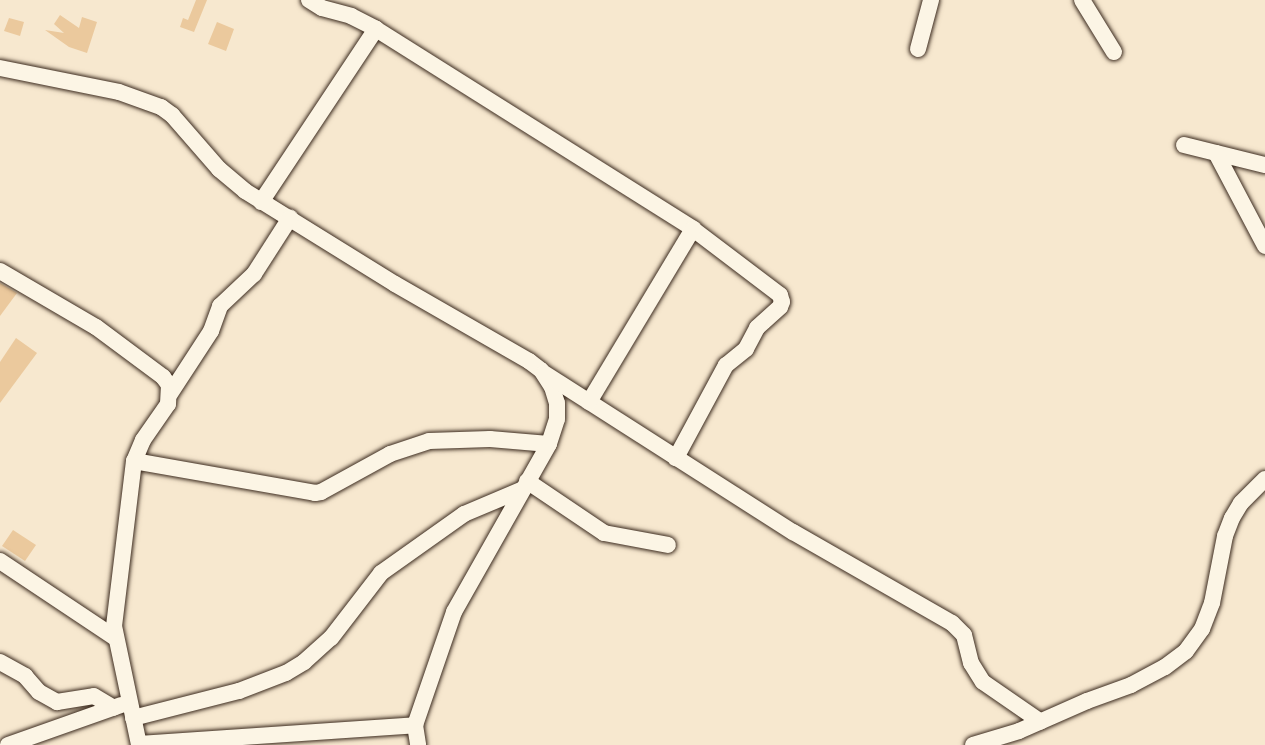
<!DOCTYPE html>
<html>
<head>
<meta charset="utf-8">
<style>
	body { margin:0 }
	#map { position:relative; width:1265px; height:745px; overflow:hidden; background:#f7e8cf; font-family:Kalam,sans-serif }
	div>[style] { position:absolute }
	.building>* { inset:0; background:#ebc99d }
	.roads { filter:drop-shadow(0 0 2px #3b2a1e) drop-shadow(0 0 2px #3b2a1e) }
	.minor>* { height:16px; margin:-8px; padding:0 8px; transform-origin:8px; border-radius:8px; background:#fcf5e5 }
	span { translate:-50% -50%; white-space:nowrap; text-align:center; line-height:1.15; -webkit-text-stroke:5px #fcf5e5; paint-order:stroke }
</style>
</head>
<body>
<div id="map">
	<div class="building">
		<div style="clip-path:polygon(196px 0,207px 0,194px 32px,180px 27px,183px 18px,188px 20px)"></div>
		<div style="clip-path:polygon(60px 15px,79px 28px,82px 17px,97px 22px,87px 53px,69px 47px,45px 30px,64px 33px,54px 24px)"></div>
		<div style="clip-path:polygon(9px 18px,24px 22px,20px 36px,4px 31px)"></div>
		<div style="clip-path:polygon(217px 22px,234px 29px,226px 51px,208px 44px)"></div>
		<div style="clip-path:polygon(0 283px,17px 293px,0 316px)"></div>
		<div style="clip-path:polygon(16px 338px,37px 353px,0 403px,0 362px)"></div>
		<div style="clip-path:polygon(13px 530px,36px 545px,25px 561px,2px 546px)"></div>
	</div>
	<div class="roads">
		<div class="minor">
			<div style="left:309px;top:0;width:15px;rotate:32deg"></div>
			<div style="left:322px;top:8px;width:30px;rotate:15deg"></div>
			<div style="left:351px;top:16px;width:28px;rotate:27deg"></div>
			<div style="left:376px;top:29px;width:375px;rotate:32.2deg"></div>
			<div style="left:693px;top:229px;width:109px;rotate:37.2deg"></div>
			<div style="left:780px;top:295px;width:7px;rotate:74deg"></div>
			<div style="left:782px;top:302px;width:5px;rotate:112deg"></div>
			<div style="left:780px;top:307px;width:31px;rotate:138deg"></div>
			<div style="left:757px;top:328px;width:24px;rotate:118deg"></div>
			<div style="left:746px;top:349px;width:26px;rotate:141deg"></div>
			<div style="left:726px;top:365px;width:106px;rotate:118.3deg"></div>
			<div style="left:1082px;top:0;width:61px;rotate:58.4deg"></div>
			<div style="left:918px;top:49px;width:51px;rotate:-75.1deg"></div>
			<div style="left:0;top:68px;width:121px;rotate:11.4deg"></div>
			<div style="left:119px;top:92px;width:45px;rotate:19.7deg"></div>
			<div style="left:161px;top:107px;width:14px;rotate:36deg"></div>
			<div style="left:172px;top:115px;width:72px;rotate:49deg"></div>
			<div style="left:219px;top:169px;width:34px;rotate:40deg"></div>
			<div style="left:245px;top:191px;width:176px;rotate:31.8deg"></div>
			<div style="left:395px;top:284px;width:155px;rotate:29.9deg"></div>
			<div style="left:529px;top:361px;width:15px;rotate:37deg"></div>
			<div style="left:541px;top:370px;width:20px;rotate:57deg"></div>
			<div style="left:552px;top:387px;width:17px;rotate:73deg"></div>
			<div style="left:557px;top:403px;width:16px;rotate:90deg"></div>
			<div style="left:557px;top:419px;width:26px;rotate:108deg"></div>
			<div style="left:549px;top:444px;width:193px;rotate:119.5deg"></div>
			<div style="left:454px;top:612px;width:120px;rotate:109deg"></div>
			<div style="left:415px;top:725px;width:20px;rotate:81deg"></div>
			<div style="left:1184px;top:145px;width:83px;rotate:13.9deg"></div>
			<div style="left:1216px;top:153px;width:105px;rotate:62.2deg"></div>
			<div style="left:261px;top:202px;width:208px;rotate:-56.4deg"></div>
			<div style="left:0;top:271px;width:111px;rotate:30.3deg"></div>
			<div style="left:96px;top:327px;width:84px;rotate:36.7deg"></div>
			<div style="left:163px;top:377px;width:10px;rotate:53deg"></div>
			<div style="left:169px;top:385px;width:19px;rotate:93deg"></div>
			<div style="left:168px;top:404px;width:44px;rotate:124.8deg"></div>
			<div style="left:143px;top:440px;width:23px;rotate:113deg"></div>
			<div style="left:134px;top:461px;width:166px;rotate:96.9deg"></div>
			<div style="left:114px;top:626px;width:122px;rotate:78.1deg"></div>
			<div style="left:544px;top:373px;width:295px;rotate:32.6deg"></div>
			<div style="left:793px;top:532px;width:183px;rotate:29.8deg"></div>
			<div style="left:952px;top:623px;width:17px;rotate:45deg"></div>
			<div style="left:964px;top:635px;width:29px;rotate:76deg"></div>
			<div style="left:971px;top:663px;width:22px;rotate:58deg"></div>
			<div style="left:983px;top:682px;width:70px;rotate:34.6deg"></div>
			<div style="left:170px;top:394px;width:75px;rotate:-56.9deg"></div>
			<div style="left:211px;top:331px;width:27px;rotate:-70deg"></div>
			<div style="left:220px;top:306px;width:47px;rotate:-43.3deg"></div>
			<div style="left:254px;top:274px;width:67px;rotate:-57.3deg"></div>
			<div style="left:589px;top:402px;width:202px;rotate:-59deg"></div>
			<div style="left:134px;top:461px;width:184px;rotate:10deg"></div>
			<div style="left:315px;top:493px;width:6px;rotate:-9deg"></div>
			<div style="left:321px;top:492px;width:79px;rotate:-28.8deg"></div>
			<div style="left:390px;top:454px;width:41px;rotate:-18.4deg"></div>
			<div style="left:429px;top:441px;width:61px;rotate:-1.9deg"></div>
			<div style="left:490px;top:439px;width:59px;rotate:4.8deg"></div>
			<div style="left:527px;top:481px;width:93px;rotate:34deg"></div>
			<div style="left:604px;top:533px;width:65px;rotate:10.6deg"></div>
			<div style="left:0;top:561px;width:137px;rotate:33.7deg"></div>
			<div style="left:0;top:662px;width:29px;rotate:29deg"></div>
			<div style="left:25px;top:676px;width:21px;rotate:49deg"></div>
			<div style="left:39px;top:692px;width:21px;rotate:29deg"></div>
			<div style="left:57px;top:702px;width:37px;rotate:-9deg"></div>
			<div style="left:94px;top:696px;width:23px;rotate:31deg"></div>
			<div style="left:133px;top:718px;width:109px;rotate:-14.3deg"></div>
			<div style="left:239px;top:691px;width:50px;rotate:-21deg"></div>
			<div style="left:286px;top:673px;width:21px;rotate:-31deg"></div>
			<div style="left:304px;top:662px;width:36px;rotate:-42deg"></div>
			<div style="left:331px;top:638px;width:82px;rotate:-52.4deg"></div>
			<div style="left:381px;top:573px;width:102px;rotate:-35.4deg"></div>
			<div style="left:464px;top:514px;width:62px;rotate:-22.8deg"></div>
			<div style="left:139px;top:744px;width:277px;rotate:-3.9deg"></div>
			<div style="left:8px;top:745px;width:120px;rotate:-19.5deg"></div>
			<div style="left:973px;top:745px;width:48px;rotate:-16.9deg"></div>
			<div style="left:1019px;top:731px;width:74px;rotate:-23.8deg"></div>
			<div style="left:1087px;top:701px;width:47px;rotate:-20deg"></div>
			<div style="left:1131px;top:685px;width:38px;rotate:-28deg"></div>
			<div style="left:1165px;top:667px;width:26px;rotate:-37deg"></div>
			<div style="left:1186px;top:651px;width:27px;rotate:-54deg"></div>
			<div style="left:1202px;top:629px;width:28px;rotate:-69deg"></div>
			<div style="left:1212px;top:603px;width:68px;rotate:-79deg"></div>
			<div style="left:1225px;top:536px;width:19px;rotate:-69deg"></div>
			<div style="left:1232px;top:518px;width:17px;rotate:-59deg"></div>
			<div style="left:1241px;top:503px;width:34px;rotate:-45deg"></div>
		</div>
	</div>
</div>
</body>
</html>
